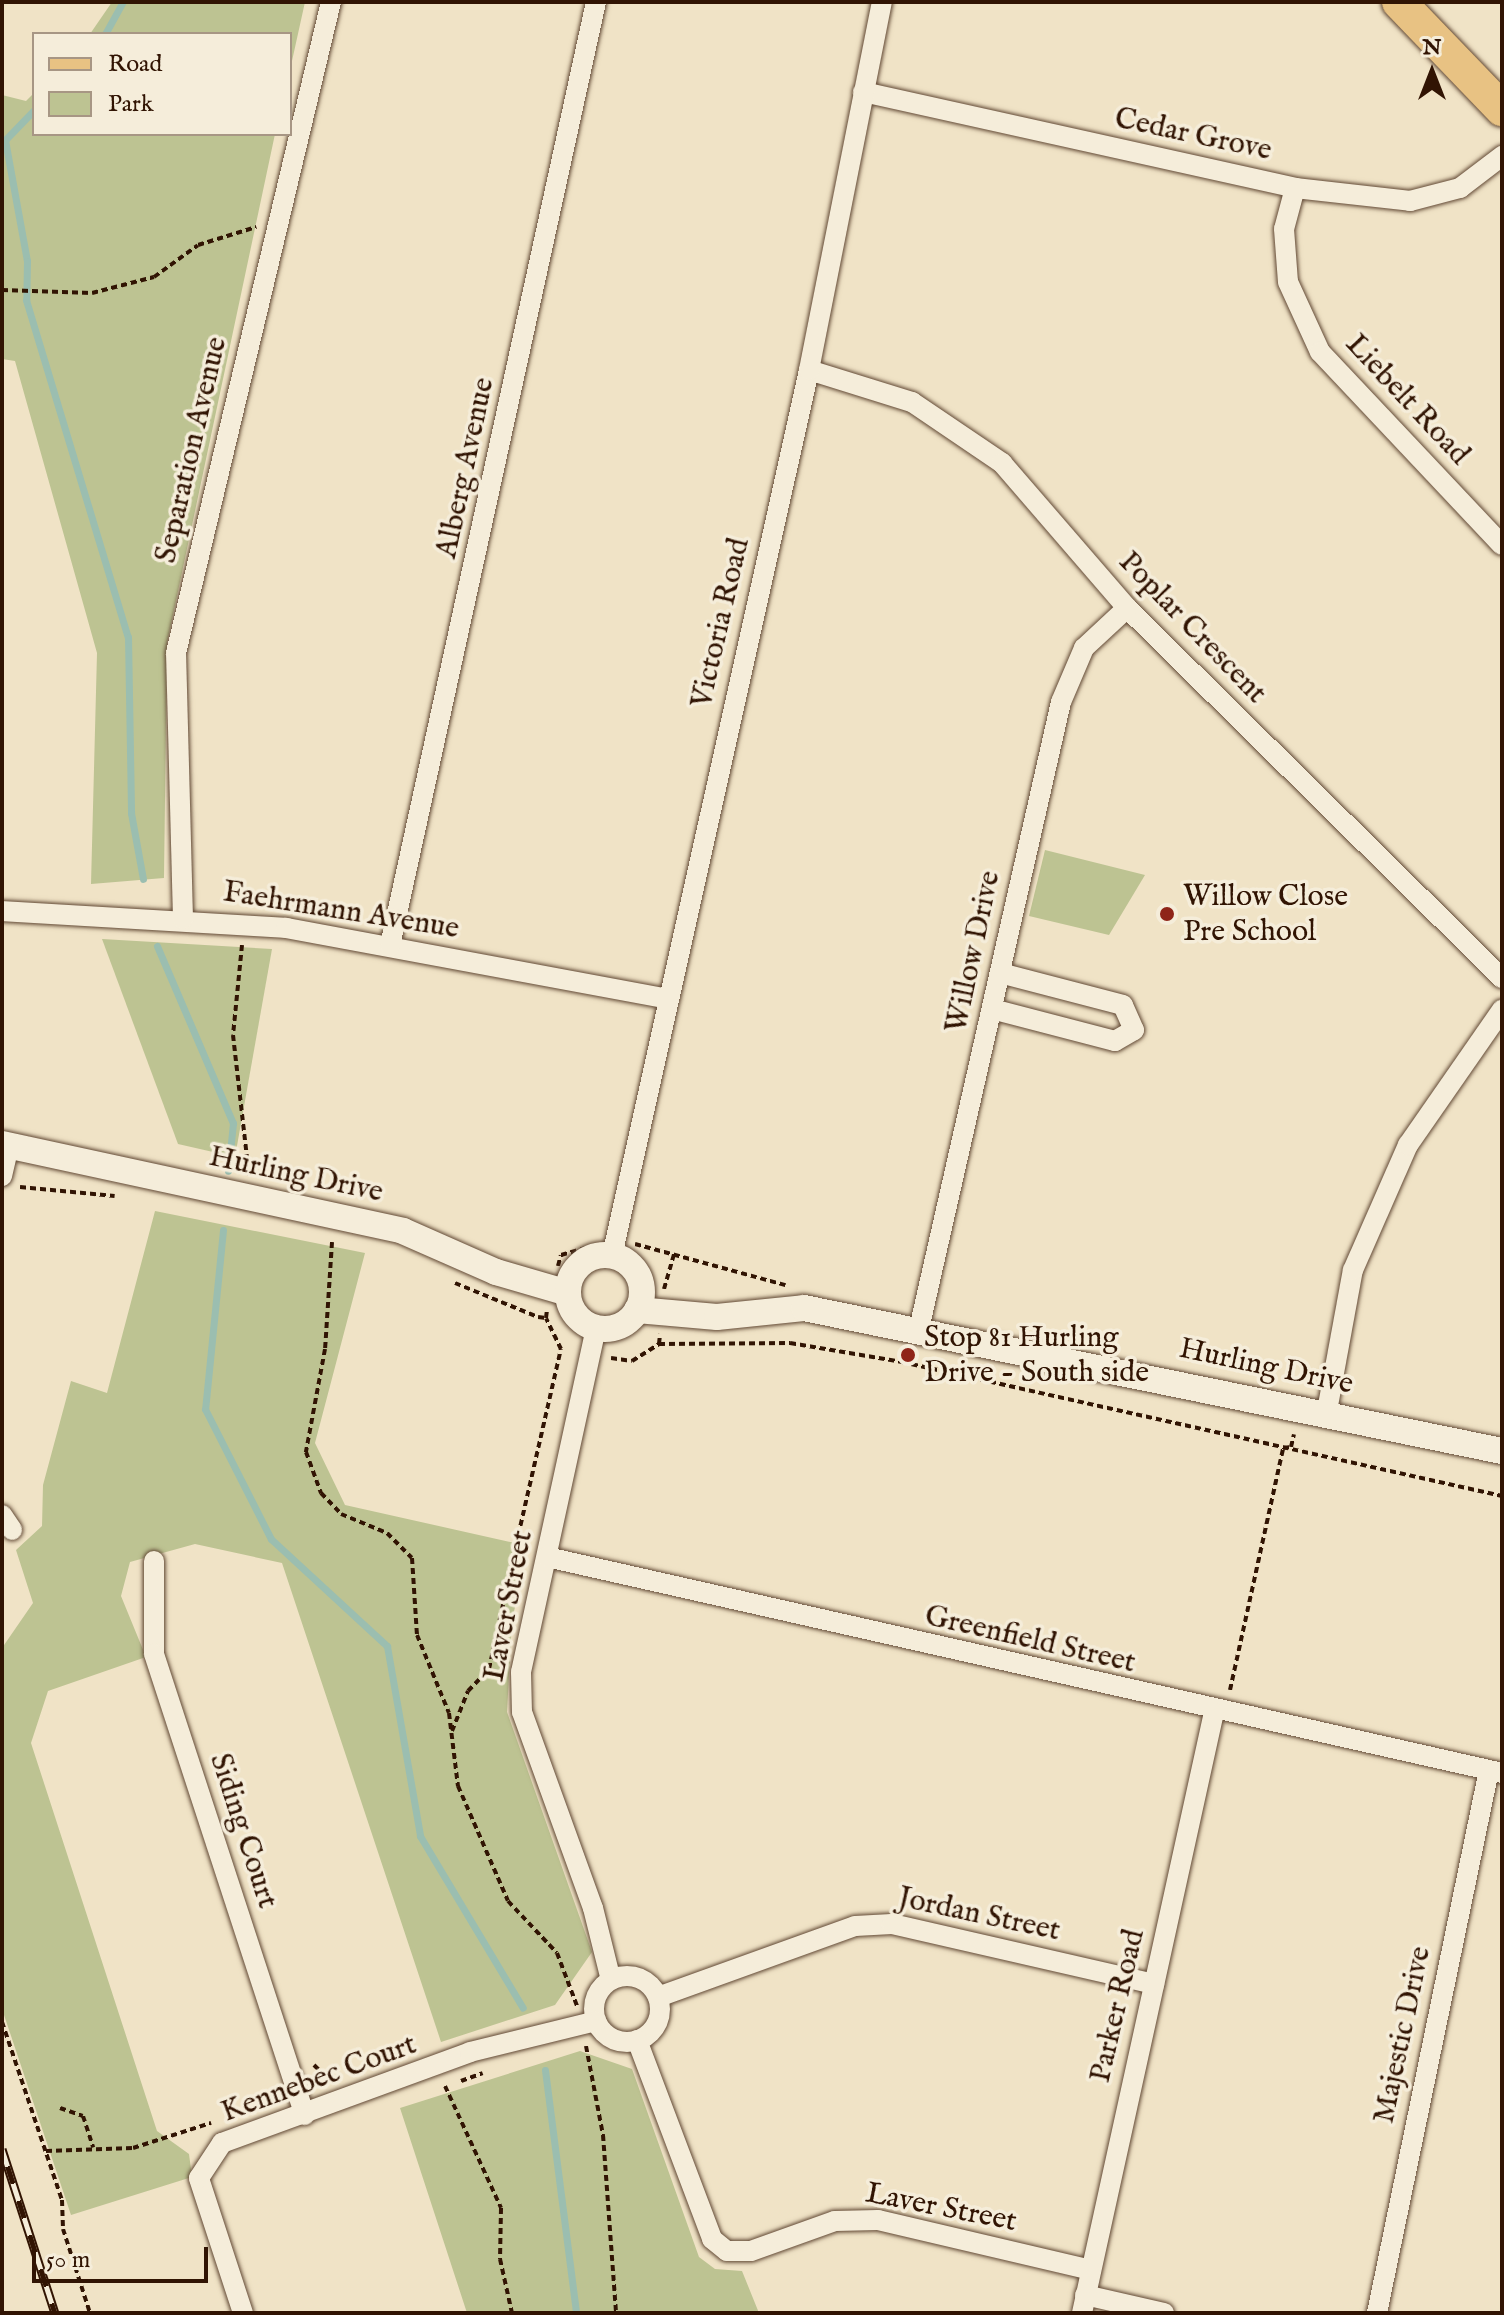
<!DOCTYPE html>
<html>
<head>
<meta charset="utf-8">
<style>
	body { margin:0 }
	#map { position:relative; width:1504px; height:2315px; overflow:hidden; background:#f0e3c6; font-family:"IM FELL English",serif }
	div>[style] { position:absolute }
	.green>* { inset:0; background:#bdc392 }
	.stream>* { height:7px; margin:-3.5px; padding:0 3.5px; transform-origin:3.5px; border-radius:3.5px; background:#9bbeb0 }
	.path>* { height:4px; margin-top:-2px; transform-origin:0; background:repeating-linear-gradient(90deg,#311403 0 6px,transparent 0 10px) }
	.roads { filter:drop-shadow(0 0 2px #614834) drop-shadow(0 0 2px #614834) }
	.minor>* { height:20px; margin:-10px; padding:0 10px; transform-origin:10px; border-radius:10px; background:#f5edda }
	.minor>.ring { margin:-10px; padding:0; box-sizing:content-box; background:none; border:20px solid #f5edda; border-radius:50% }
	.tertiary>* { height:26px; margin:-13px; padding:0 13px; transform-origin:13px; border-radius:13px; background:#f5edda }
	.tertiary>.ring { margin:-13px; padding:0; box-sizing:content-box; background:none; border:26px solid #f5edda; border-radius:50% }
	.primary>* { height:34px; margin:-17px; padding:0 17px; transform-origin:17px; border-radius:17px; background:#e8c283 }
	.rail>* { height:9px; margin-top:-4.5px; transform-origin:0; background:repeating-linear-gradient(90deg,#f5edda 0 18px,#311403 0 36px); box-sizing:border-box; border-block:2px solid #311403 }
	.dots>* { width:22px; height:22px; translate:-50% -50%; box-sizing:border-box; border:4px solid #f5edda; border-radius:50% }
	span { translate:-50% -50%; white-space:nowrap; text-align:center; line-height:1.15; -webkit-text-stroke:7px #f5edda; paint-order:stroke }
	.street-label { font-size:30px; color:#311403 }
	.poi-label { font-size:30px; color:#311403 }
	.left { translate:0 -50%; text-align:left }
	.frame { position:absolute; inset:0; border:4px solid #311403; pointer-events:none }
	.legend { position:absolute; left:32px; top:32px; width:260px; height:104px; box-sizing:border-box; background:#f5edda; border:2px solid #a79684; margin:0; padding:10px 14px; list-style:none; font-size:24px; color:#311403 }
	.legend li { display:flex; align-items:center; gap:16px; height:40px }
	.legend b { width:40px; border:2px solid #a79684 }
	.north { position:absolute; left:1392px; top:32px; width:80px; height:80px; -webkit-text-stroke:6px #f5edda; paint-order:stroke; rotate:0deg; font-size:22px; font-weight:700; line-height:32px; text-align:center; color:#311403 }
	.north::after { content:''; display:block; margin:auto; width:28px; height:36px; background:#311403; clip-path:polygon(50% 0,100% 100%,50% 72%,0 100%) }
	.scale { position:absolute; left:32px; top:2247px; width:176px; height:36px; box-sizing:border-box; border:4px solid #311403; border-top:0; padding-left:10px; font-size:24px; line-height:28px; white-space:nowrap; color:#311403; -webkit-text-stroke:6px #f5edda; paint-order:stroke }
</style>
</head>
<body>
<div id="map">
	<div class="green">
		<div style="clip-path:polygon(112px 2px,305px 2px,290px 70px,290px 34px,90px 34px)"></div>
		<div style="clip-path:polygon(34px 93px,34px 134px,275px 134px,167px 643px,164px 878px,91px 884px,97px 653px,15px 361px,2px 359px,2px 95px,26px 101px)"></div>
		<div style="clip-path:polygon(1045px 850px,1145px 875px,1109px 935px,1029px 916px)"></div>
		<div style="clip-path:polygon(102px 939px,272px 949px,235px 1157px,178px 1144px)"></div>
		<div style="clip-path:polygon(155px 1211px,365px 1253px,315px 1443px,345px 1505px,528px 1546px,512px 1621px,507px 1712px,592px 1952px,555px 2005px,441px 2042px,282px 1563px,195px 1544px,130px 1562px,121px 1596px,146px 1657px,48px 1691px,31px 1743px,157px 2131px,189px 2154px,192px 2177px,71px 2215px,2px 2009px,2px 1648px,33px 1603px,16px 1550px,42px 1526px,43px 1485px,71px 1381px,107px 1393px)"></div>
		<div style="clip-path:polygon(580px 2051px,632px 2069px,699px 2257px,715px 2269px,742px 2271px,759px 2313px,467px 2313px,400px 2108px)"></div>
	</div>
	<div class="stream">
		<div style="left:105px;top:34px;width:37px;rotate:-61deg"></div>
		<div style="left:34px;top:110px;width:42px;rotate:134deg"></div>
		<div style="left:5px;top:140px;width:123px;rotate:79.7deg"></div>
		<div style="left:27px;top:261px;width:39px;rotate:91deg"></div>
		<div style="left:26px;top:300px;width:352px;rotate:73.2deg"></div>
		<div style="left:128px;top:637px;width:176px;rotate:89deg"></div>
		<div style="left:131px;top:813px;width:67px;rotate:79.7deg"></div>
		<div style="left:157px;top:946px;width:193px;rotate:66.8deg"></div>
		<div style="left:233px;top:1123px;width:48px;rotate:95.9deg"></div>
		<div style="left:223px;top:1230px;width:180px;rotate:95.7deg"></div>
		<div style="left:205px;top:1409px;width:146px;rotate:63.1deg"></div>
		<div style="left:271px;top:1539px;width:158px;rotate:42.7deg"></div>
		<div style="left:387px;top:1646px;width:193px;rotate:80.1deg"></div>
		<div style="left:420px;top:1836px;width:200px;rotate:59.1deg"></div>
		<div style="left:545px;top:2070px;width:245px;rotate:82.7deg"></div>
	</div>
	<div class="path">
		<div style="left:2px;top:290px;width:90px;rotate:1.9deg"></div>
		<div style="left:92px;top:293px;width:64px;rotate:-14.5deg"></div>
		<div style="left:154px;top:277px;width:54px;rotate:-36deg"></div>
		<div style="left:198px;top:245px;width:61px;rotate:-17.2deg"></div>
		<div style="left:242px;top:945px;width:90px;rotate:95.7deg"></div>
		<div style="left:233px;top:1035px;width:141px;rotate:83.5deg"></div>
		<div style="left:20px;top:1187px;width:95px;rotate:5.4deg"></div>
		<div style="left:332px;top:1242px;width:107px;rotate:93.7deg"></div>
		<div style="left:325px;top:1349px;width:105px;rotate:100.5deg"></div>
		<div style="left:306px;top:1452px;width:44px;rotate:69.9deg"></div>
		<div style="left:321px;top:1493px;width:29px;rotate:46deg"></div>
		<div style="left:341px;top:1514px;width:50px;rotate:22.4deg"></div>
		<div style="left:387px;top:1533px;width:35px;rotate:45deg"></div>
		<div style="left:412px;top:1558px;width:77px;rotate:86.3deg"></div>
		<div style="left:417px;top:1635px;width:84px;rotate:67.7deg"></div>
		<div style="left:449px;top:1713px;width:74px;rotate:83deg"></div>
		<div style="left:458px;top:1786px;width:125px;rotate:66.5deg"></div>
		<div style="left:508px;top:1901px;width:71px;rotate:46.7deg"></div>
		<div style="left:557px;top:1953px;width:57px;rotate:69.3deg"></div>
		<div style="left:635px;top:1244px;width:156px;rotate:15.3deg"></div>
		<div style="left:558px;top:1266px;width:11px;rotate:-75deg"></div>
		<div style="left:561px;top:1255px;width:35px;rotate:-16deg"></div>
		<div style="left:455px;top:1283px;width:90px;rotate:22.3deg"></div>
		<div style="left:538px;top:1317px;width:8px;rotate:7deg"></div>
		<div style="left:546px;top:1318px;width:8px;rotate:-83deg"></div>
		<div style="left:664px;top:1289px;width:37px;rotate:-74deg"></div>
		<div style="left:659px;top:1344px;width:131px;rotate:-0.4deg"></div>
		<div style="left:790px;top:1343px;width:114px;rotate:9.6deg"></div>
		<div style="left:902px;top:1362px;width:615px;rotate:12.59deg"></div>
		<div style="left:611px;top:1358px;width:21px;rotate:8deg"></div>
		<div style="left:632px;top:1361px;width:32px;rotate:-32deg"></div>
		<div style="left:659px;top:1344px;width:10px;rotate:-84deg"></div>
		<div style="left:516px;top:1545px;width:201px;rotate:-77.1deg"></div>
		<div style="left:561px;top:1349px;width:34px;rotate:-116deg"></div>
		<div style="left:1230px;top:1690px;width:248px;rotate:-77.6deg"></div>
		<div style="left:1283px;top:1448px;width:8px;rotate:-7deg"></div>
		<div style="left:1291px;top:1447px;width:13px;rotate:-77deg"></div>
		<div style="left:452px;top:1731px;width:43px;rotate:-68.2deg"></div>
		<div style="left:468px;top:1691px;width:30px;rotate:-46deg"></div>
		<div style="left:489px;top:1669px;width:127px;rotate:-77.7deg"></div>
		<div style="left:516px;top:1545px;width:11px;rotate:22deg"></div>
		<div style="left:2px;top:2022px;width:188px;rotate:71.4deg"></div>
		<div style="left:62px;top:2200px;width:29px;rotate:88deg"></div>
		<div style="left:63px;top:2229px;width:88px;rotate:72.2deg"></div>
		<div style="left:586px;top:2046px;width:91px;rotate:79.2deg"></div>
		<div style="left:603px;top:2135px;width:178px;rotate:85.8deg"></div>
		<div style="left:314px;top:2065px;width:21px;rotate:45deg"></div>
		<div style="left:461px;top:2081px;width:23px;rotate:-20deg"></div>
		<div style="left:445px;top:2086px;width:134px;rotate:65.3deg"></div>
		<div style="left:501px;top:2208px;width:51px;rotate:91.1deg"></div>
		<div style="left:500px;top:2259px;width:55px;rotate:77.5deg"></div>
		<div style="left:60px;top:2108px;width:24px;rotate:19deg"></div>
		<div style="left:83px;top:2116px;width:33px;rotate:72deg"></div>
		<div style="left:46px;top:2151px;width:87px;rotate:-2deg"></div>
		<div style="left:133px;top:2148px;width:82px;rotate:-17.8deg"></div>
	</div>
	<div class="roads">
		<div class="minor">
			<div style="left:863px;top:92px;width:443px;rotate:12.5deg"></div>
			<div style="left:1295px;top:188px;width:116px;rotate:6.4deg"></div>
			<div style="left:1410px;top:201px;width:52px;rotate:-14.6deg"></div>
			<div style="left:1460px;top:188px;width:53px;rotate:-37.3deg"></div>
			<div style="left:1295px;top:188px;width:42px;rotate:105deg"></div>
			<div style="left:1284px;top:229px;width:53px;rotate:85.7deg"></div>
			<div style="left:1288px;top:282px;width:77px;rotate:65.4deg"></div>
			<div style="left:1320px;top:352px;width:265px;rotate:46.7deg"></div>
			<div style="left:809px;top:370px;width:108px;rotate:17.3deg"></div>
			<div style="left:912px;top:402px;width:109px;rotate:34.1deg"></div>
			<div style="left:1002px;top:463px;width:191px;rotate:49.2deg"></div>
			<div style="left:1127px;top:608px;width:527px;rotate:44.62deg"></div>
			<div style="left:2px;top:911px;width:285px;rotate:3.4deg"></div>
			<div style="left:286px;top:928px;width:389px;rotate:10.5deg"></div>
			<div style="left:183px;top:919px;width:266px;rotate:-91.5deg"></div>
			<div style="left:176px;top:653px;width:669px;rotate:-76.61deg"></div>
			<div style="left:390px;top:946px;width:966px;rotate:-77.69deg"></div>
			<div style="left:992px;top:1009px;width:127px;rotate:14.6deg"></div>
			<div style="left:1115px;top:1041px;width:22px;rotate:-30deg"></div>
			<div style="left:1134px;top:1030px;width:27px;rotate:-114deg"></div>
			<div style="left:1123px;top:1005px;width:127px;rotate:-165.4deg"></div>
			<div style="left:2px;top:1176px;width:32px;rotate:-77deg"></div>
			<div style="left:612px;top:1256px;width:908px;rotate:-77.46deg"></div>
			<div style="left:809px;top:370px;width:375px;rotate:-78.8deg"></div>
			<div style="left:596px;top:1328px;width:352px;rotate:102.3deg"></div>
			<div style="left:521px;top:1672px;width:40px;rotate:88.6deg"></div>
			<div style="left:522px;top:1712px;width:208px;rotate:70.1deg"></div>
			<div style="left:593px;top:1908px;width:74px;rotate:76deg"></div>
			<div style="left:919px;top:1329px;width:643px;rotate:-77.24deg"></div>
			<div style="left:1061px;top:702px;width:59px;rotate:-66.9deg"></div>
			<div style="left:1084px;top:648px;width:59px;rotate:-42.9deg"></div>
			<div style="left:1327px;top:1411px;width:143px;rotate:-79.6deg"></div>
			<div style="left:1353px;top:1270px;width:137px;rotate:-66.3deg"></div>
			<div style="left:1408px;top:1145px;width:165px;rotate:-55.2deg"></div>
			<div style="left:2px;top:1515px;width:18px;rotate:56deg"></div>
			<div style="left:547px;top:1557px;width:979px;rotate:12.74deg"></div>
			<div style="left:154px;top:1561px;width:93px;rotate:90deg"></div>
			<div style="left:154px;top:1654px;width:485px;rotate:71.9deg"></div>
			<div class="ring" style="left:594px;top:1976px;width:46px;height:46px"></div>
			<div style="left:658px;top:1997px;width:209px;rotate:-19.8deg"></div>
			<div style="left:855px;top:1926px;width:37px;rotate:-3deg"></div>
			<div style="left:892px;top:1924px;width:269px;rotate:12.9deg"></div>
			<div style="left:637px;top:2040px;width:213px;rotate:69.3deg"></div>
			<div style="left:712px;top:2239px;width:19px;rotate:39deg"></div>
			<div style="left:727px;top:2251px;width:24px"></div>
			<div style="left:751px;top:2251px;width:89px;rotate:-19.7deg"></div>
			<div style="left:835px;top:2221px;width:43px;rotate:-1.3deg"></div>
			<div style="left:878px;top:2220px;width:219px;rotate:13.2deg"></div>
			<div style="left:1085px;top:2295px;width:81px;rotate:12.8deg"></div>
			<div style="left:243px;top:2313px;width:142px;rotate:-108.1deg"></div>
			<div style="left:199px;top:2178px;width:42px;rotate:-56.7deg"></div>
			<div style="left:222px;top:2143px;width:264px;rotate:-20.1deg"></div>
			<div style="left:470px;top:2052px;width:130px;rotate:-13.8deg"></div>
			<div style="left:1082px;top:2313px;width:615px;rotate:-77.61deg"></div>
			<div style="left:1377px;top:2313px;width:554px;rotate:-78.35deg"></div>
		</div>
		<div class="tertiary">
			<div style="left:2px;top:1144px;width:410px;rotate:12.2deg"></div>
			<div style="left:403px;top:1231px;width:102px;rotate:23.8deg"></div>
			<div style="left:496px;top:1272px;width:75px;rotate:16.3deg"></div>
			<div class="ring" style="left:568px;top:1255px;width:48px;height:48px"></div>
			<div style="left:637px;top:1310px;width:80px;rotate:5deg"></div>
			<div style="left:717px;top:1317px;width:87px;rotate:-5.9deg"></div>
			<div style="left:804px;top:1308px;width:712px;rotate:11.58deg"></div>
		</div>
		<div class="primary">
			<div style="left:1399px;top:2px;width:149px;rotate:46.1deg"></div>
		</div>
	</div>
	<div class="rail">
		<div style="left:2px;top:2149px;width:172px;rotate:72.1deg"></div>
	</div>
	<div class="dots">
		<div style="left:1167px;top:914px;background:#8f2418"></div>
		<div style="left:908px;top:1355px;background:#8f2418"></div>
	</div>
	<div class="street-label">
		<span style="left:1193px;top:135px;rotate:12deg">Cedar Grove</span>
		<span style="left:1407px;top:400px;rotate:47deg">Liebelt Road</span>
		<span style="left:192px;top:450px;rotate:-77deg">Separation Avenue</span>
		<span style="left:466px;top:468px;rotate:-78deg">Alberg Avenue</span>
		<span style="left:721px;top:623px;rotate:-77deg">Victoria Road</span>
		<span style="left:1192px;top:628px;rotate:46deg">Poplar Crescent</span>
		<span style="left:341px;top:911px;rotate:9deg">Faehrmann Avenue</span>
		<span style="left:974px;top:952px;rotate:-78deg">Willow Drive</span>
		<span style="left:296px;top:1175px;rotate:12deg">Hurling Drive</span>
		<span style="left:1266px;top:1367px;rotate:12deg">Hurling Drive</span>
		<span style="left:509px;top:1606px;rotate:-79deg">Laver Street</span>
		<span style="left:1030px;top:1640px;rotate:13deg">Greenfield Street</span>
		<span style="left:243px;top:1831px;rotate:72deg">Siding Court</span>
		<span style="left:979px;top:1915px;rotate:12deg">Jordan Street</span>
		<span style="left:1118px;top:2006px;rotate:-77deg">Parker Road</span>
		<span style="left:1403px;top:2035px;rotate:-78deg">Majestic Drive</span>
		<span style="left:319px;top:2079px;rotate:-20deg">Kennebec Court</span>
		<span style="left:941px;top:2208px;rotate:11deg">Laver Street</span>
	</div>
	<div class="poi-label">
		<span class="left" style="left:1183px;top:914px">Willow Close<br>Pre School</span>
		<span class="left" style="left:924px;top:1355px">Stop 81 Hurling<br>Drive - South side</span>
	</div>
	<div class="frame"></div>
	<ul class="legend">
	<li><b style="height:10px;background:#e8c283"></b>Road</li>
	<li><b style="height:22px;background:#bdc392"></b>Park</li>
	</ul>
	<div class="north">N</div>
	<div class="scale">50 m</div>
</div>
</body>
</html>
